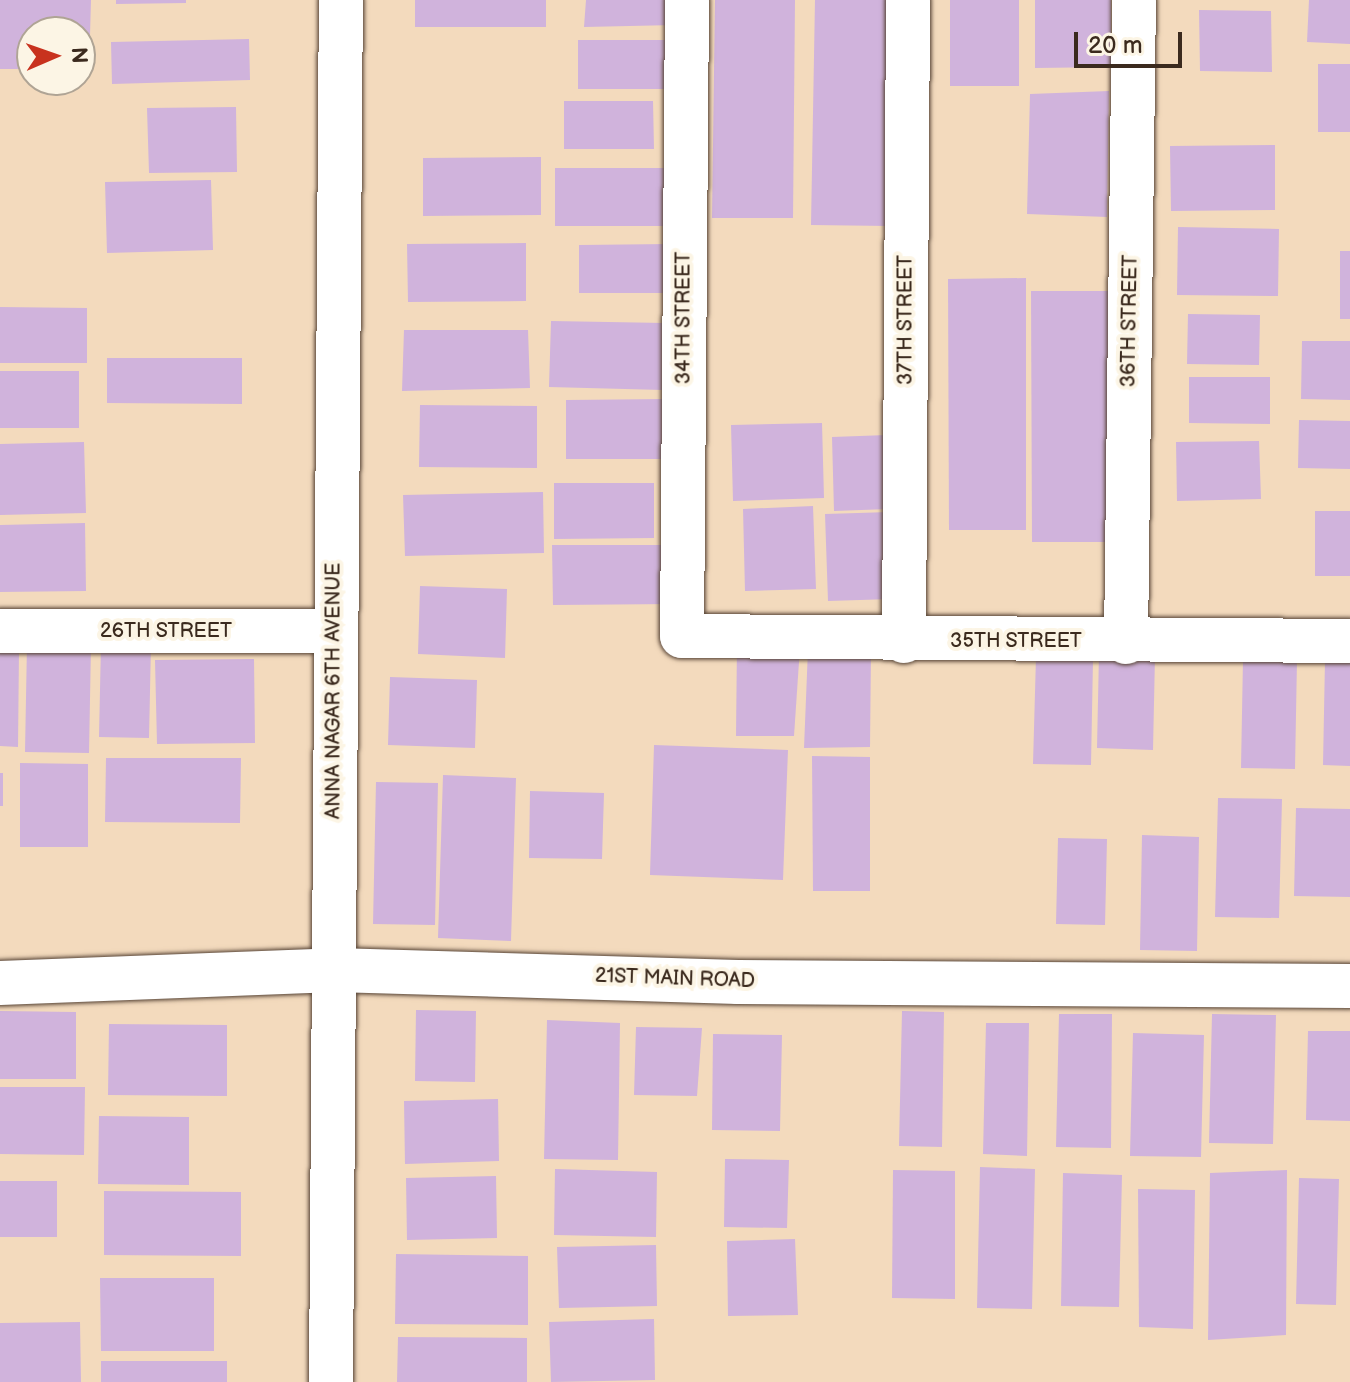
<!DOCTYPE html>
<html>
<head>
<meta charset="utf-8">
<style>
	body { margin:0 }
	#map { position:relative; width:1350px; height:1382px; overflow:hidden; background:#f3dabd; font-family:"Balsamiq Sans",sans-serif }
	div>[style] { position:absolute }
	.building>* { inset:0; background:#d0b3dc }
	.roads { filter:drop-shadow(0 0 2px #574436) drop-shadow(0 0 2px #574436) }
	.minor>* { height:44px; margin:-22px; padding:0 22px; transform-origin:22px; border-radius:22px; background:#fff }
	span { translate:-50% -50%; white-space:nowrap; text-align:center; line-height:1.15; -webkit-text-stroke:8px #fcf5e5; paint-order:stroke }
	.street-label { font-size:20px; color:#3b2a1e }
	.north { position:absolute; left:16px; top:16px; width:80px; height:80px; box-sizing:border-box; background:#fcf5e5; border:2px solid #afa495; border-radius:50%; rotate:88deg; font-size:22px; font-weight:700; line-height:32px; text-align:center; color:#3b2a1e }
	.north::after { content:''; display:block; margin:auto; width:28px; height:36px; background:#c8321e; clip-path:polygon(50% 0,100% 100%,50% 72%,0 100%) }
	.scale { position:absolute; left:1074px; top:32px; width:108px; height:36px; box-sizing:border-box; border:4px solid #3b2a1e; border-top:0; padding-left:10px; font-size:24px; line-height:28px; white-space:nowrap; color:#3b2a1e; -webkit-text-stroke:6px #fcf5e5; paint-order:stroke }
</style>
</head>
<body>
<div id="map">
	<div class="building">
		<div style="clip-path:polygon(0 0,91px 0,89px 71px,80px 71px,80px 32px,32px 32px,32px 69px,0 69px)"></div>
		<div style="clip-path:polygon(116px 0,186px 0,186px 3px,116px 4px)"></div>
		<div style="clip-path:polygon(415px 0,546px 0,546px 27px,415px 27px)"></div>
		<div style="clip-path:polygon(586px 0,676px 0,675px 25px,584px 27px)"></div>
		<div style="clip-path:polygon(715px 0,795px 0,793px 218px,712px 218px)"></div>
		<div style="clip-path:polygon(815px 0,897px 0,889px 226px,811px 225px)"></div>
		<div style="clip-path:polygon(950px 0,1019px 0,1019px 86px,950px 86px)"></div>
		<div style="clip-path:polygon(1035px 0,1111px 0,1111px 67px,1035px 68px)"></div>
		<div style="clip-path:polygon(1309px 0,1350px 0,1350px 44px,1307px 42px)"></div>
		<div style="clip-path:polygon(1199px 10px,1271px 11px,1272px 72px,1200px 71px)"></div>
		<div style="clip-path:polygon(249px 39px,250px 80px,112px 84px,111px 42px)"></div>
		<div style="clip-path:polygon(578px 40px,668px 40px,668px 89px,578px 89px)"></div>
		<div style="clip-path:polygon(1318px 64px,1350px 64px,1350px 132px,1318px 132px)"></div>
		<div style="clip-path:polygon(1109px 91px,1107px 217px,1027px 214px,1030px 94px)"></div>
		<div style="clip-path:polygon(564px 101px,653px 101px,654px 149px,564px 149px)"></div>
		<div style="clip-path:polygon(236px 107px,237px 172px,149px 173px,147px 108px)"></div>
		<div style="clip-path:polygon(1275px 145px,1275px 210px,1171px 211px,1170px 146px)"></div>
		<div style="clip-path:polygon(541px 157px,541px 215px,423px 216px,423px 158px)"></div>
		<div style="clip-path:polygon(555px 168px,673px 168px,673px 226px,555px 226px)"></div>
		<div style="clip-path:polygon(211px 180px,213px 250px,107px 253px,105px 182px)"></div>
		<div style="clip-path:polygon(1178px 227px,1279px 229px,1278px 296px,1177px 295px)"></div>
		<div style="clip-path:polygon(526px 243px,526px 301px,408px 302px,407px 244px)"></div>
		<div style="clip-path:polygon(669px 244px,669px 293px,579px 293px,579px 245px)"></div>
		<div style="clip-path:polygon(1340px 251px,1350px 251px,1350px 319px,1340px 319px)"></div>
		<div style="clip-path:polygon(1026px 278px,1026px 530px,949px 530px,948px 279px)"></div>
		<div style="clip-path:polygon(1031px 291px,1109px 291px,1109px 542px,1032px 542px)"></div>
		<div style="clip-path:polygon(0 307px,87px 308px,87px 363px,0 363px)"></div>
		<div style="clip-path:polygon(1188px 314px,1260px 315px,1259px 365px,1187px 364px)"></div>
		<div style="clip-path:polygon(551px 321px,665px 323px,663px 390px,549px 387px)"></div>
		<div style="clip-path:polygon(404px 330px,528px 330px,530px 388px,402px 391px)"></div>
		<div style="clip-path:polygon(1302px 341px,1350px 341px,1350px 400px,1301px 399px)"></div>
		<div style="clip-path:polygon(107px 358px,242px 358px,242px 404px,107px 403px)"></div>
		<div style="clip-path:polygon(0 371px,79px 371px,79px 428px,0 428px)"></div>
		<div style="clip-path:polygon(1189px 377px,1270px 377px,1270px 424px,1189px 423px)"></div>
		<div style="clip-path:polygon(667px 399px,668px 459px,566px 459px,566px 400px)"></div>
		<div style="clip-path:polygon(420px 405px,537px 406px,537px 468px,419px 467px)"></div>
		<div style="clip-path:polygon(1299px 420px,1350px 421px,1350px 469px,1298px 468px)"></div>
		<div style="clip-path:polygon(822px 423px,824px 498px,733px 501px,731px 425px)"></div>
		<div style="clip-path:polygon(887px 435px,889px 509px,834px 511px,832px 437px)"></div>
		<div style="clip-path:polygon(1259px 441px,1261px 499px,1177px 501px,1176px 442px)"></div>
		<div style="clip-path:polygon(84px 442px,86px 513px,0 515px,0 444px)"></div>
		<div style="clip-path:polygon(554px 483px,654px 483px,654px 538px,554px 539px)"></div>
		<div style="clip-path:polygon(543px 492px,544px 553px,405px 556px,403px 495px)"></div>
		<div style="clip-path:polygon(813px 506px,816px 589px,745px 591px,743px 509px)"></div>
		<div style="clip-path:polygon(1315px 511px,1350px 511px,1350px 576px,1315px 576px)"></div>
		<div style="clip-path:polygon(890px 512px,892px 599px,828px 601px,825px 514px)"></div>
		<div style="clip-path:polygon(85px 523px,86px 591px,0 592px,0 525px)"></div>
		<div style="clip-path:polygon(552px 545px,675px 545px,675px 604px,553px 605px)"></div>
		<div style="clip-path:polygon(420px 586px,507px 589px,505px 658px,418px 654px)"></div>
		<div style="clip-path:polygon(101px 643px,151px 644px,149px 738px,99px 737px)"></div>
		<div style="clip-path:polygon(737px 643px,800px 647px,794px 736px,736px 736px)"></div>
		<div style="clip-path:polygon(27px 644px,91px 645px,89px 753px,25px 752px)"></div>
		<div style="clip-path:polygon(0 649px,19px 649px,18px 747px,0 746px)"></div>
		<div style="clip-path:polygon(808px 649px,871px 650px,870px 747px,804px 748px)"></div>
		<div style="clip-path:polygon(1099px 653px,1155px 655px,1153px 750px,1097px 748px)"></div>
		<div style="clip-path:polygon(1036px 657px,1093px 659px,1091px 765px,1033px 764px)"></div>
		<div style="clip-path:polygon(254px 659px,255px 743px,157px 744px,155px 660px)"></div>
		<div style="clip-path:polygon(1243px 659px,1297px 660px,1295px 769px,1241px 768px)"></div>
		<div style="clip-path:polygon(1325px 660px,1350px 661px,1350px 766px,1323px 765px)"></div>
		<div style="clip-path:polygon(390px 677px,477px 680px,475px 748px,388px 745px)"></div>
		<div style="clip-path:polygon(654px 745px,788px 750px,783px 880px,650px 875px)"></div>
		<div style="clip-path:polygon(812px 756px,870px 757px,870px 891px,813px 891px)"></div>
		<div style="clip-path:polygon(106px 758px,241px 758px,240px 823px,105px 822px)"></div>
		<div style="clip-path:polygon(20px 763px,88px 764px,88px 847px,20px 847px)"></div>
		<div style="clip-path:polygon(0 773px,3px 773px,3px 806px,0 806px)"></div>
		<div style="clip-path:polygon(443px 775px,516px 778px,511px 941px,438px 938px)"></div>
		<div style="clip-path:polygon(376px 782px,438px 783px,435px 925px,373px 924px)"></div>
		<div style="clip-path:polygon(530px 791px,604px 793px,602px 859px,529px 858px)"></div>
		<div style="clip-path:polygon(1218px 798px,1282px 799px,1279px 918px,1215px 917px)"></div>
		<div style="clip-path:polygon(1296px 808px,1350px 809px,1350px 897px,1294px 896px)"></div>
		<div style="clip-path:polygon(1142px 835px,1199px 837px,1197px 951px,1140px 950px)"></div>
		<div style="clip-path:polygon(1058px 838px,1107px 839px,1105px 925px,1056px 924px)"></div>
		<div style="clip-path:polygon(416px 1010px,476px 1011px,475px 1082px,415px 1081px)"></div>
		<div style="clip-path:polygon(0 1011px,76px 1012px,76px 1079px,0 1079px)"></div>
		<div style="clip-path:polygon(902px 1011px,944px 1012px,942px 1147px,899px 1146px)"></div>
		<div style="clip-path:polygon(1059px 1014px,1112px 1014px,1111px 1148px,1056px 1147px)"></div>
		<div style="clip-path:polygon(1212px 1014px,1276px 1015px,1273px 1144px,1209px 1143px)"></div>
		<div style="clip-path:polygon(547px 1020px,620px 1023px,618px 1160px,544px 1159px)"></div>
		<div style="clip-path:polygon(986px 1023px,1029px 1023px,1027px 1156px,983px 1154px)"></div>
		<div style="clip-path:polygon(109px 1024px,227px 1025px,227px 1096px,108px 1095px)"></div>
		<div style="clip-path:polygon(636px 1027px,702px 1028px,697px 1096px,634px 1095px)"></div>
		<div style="clip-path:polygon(1308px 1031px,1350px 1031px,1350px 1121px,1306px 1120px)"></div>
		<div style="clip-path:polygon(1133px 1033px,1204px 1035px,1201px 1157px,1130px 1156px)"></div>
		<div style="clip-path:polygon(713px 1034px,782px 1035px,780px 1131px,712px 1130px)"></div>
		<div style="clip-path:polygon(0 1087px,85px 1087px,84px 1155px,0 1154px)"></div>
		<div style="clip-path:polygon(498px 1099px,499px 1161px,405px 1164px,404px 1101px)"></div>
		<div style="clip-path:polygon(99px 1116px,189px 1117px,189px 1185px,98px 1184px)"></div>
		<div style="clip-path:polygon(725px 1159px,789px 1160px,787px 1228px,724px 1227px)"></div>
		<div style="clip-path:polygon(980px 1167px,1035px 1169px,1032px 1309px,977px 1308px)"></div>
		<div style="clip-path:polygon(555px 1169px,657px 1172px,656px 1237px,554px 1235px)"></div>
		<div style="clip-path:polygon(893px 1170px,955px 1171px,955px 1299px,892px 1298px)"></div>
		<div style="clip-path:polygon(1287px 1170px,1286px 1335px,1208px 1340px,1210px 1173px)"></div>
		<div style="clip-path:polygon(1063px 1173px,1122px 1175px,1119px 1307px,1061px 1306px)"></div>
		<div style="clip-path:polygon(496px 1176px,497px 1238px,407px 1240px,406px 1178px)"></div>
		<div style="clip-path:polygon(1299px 1178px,1339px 1179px,1336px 1305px,1296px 1304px)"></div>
		<div style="clip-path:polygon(0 1181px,57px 1181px,57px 1237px,0 1237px)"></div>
		<div style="clip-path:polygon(1138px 1189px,1195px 1190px,1193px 1329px,1139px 1327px)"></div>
		<div style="clip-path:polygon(104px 1191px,241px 1192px,241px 1256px,104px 1255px)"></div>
		<div style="clip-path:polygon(795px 1239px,798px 1315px,728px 1316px,727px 1241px)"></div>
		<div style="clip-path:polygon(656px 1245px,657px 1306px,559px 1308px,557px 1247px)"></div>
		<div style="clip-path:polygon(396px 1254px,528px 1256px,528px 1325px,395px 1324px)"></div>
		<div style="clip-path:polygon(100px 1278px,214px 1278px,214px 1351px,101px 1351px)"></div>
		<div style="clip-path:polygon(654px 1319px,655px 1380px,551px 1382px,549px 1322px)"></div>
		<div style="clip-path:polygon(80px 1322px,81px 1382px,0 1382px,0 1323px)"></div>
		<div style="clip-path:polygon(398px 1337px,527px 1338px,527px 1382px,397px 1382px)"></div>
		<div style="clip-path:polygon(101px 1361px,227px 1361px,227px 1382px,101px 1382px)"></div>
	</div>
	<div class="roads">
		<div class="minor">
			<div style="left:687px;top:0;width:636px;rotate:90.45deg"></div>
			<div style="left:682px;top:636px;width:668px;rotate:0.43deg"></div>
			<div style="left:0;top:631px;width:333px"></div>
			<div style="left:904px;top:641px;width:641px;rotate:-89.64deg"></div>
			<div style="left:1126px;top:642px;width:642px;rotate:-89.29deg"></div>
			<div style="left:0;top:983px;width:335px;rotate:-2.2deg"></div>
			<div style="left:335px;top:970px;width:403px;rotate:1.7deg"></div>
			<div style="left:738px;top:982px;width:612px;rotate:0.37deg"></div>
			<div style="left:331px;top:1382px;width:1382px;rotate:-89.59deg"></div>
		</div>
	</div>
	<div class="street-label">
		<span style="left:684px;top:318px;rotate:-90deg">34TH STREET</span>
		<span style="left:906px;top:320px;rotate:-90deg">37TH STREET</span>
		<span style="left:1130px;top:321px;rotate:-89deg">36TH STREET</span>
		<span style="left:166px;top:631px">26TH STREET</span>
		<span style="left:1016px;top:641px">35TH STREET</span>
		<span style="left:334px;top:691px;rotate:-90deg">ANNA NAGAR 6TH AVENUE</span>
		<span style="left:675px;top:979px;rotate:2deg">21ST MAIN ROAD</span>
	</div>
	<div class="north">N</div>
	<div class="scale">20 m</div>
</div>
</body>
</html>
